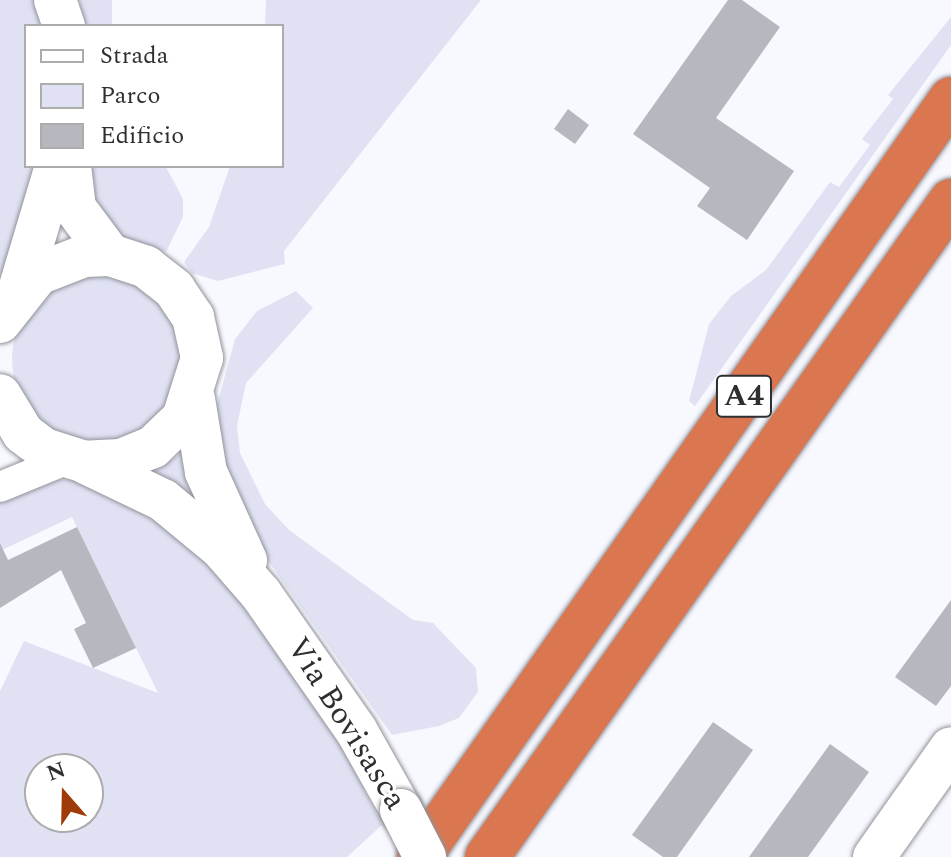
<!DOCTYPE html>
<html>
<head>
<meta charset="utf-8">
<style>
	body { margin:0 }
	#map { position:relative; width:951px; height:857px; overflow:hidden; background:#f8f9ff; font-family:Spectral,serif }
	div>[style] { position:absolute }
	.green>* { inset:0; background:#e0e2f4 }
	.round { border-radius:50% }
	.building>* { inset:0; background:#b7b7bf }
	.roads { filter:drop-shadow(0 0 2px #919299) drop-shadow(0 0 2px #919299) }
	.street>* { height:30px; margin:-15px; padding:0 15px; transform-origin:15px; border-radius:15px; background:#fff }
	.secondary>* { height:42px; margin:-21px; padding:0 21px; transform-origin:21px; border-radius:21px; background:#fff }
	.highway>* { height:44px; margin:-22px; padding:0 22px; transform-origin:22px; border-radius:22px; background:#da7751 }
	.bridges { filter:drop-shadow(0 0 2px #919299) drop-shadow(0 0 2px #919299) }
	.secondary-bridge>* { height:42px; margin:-21px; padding:0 21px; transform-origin:21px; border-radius:21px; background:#fff }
	span { translate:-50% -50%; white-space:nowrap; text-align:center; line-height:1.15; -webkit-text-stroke:6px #fff; paint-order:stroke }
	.shield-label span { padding:2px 6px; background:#fff; border:2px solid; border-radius:6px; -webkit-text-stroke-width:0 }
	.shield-label { font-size:30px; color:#2f2f32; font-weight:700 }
	.street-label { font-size:32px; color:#2f2f32 }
	.legend { position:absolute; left:24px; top:24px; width:260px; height:144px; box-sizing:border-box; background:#fff; border:2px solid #acacad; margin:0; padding:10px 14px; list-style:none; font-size:24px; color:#2f2f32 }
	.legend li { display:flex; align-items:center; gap:16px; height:40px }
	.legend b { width:40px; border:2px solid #acacad }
	.north { position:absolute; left:24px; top:753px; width:80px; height:80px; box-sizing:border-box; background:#fff; border:2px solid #acacad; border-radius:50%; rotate:340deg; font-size:22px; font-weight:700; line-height:32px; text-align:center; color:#2f2f32 }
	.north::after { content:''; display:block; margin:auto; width:28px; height:36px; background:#9f3a09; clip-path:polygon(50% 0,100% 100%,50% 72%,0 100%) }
</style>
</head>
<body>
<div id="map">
	<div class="green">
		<div style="clip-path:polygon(0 0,36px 0,45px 26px,26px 26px,26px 166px,46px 166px,0 291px)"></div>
		<div style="clip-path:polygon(79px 0,112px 0,112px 26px,85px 26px)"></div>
		<div style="clip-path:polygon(266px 0,481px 0,284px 251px,285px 264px,218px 281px,192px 273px,184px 262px,209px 227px,230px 166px,282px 166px,282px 26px,265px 26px)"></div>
		<div style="clip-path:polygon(951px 17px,951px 45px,695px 406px,689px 401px,709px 324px,731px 296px,766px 270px,830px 182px,839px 187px,870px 145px,862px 139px,893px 99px,888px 95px)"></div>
		<div style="clip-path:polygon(81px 166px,166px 167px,183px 199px,183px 217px,166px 252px,105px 234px)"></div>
		<div class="round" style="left:12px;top:274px;width:170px;height:170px"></div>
		<div style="clip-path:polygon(296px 291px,313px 308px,246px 383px,237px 426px,240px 453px,265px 504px,289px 530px,413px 620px,433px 623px,476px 668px,478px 692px,459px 718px,439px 726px,392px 735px,269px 562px,229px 492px,214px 416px,235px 339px,257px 311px)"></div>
		<div style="clip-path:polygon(182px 453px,198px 500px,184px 509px,142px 479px)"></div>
		<div style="clip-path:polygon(evenodd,74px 479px,116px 490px,200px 550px,283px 655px,344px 750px,382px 825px,347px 857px,0 857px,0 691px,24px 641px,158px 693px,72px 517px,0 551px,0 500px,44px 481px,74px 479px,40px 769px,88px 769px,88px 817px,40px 817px,40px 769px)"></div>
	</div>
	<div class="building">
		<div style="clip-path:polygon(728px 0,742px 0,780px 27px,716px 118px,794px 171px,747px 240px,697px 206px,710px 188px,633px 134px)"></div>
		<div style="clip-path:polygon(568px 109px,589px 125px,575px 144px,554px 129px)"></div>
		<div style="clip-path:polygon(77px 527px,136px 648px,93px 668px,74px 629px,86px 623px,61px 570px,0 608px,0 543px,8px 560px)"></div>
		<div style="clip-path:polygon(951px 600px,951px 686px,936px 706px,895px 677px)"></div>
		<div style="clip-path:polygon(713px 722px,753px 750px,677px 857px,663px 857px,632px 835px)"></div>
		<div style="clip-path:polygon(830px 744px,869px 772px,808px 857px,749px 857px)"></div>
	</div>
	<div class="roads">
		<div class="street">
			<div style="left:0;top:487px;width:74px;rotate:-22.4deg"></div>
		</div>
		<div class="secondary">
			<div style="left:55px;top:0;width:28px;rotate:71deg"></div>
			<div style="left:70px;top:166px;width:42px;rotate:83.2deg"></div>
			<div style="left:75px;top:208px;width:59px;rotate:53.3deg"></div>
			<div style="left:19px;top:290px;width:129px;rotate:-73.4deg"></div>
			<div style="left:0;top:322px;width:61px;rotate:-51.6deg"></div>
			<div style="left:38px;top:274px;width:49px;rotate:-21.4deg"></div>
			<div style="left:84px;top:256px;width:26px;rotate:-2deg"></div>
			<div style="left:110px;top:255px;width:38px;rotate:18deg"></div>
			<div style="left:146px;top:267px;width:36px;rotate:38deg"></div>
			<div style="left:174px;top:289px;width:34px;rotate:56deg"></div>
			<div style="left:193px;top:317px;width:42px;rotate:77.6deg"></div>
			<div style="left:202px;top:358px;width:63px;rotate:107.6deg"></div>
			<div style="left:183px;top:418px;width:42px;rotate:136deg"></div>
			<div style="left:153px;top:447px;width:35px;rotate:158deg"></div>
			<div style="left:120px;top:460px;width:35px;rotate:177deg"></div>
			<div style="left:85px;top:462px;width:43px;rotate:-162.4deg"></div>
			<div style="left:44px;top:449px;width:26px;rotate:-143deg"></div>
			<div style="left:23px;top:433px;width:44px;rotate:-121.2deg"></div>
			<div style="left:194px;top:399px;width:74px;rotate:80.7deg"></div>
			<div style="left:206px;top:472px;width:97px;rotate:65.6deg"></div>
			<div style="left:86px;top:463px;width:85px;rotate:25.7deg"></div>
			<div style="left:163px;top:500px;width:75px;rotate:39.6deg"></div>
			<div style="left:221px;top:548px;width:61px;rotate:49deg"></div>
			<div style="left:261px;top:594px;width:166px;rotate:55.1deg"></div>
			<div style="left:356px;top:730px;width:92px;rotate:60.6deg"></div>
			<div style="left:874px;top:857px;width:133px;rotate:-54.8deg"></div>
		</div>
		<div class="highway">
			<div style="left:419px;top:857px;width:926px;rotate:-54.94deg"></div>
			<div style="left:487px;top:857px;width:804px;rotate:-54.73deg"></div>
		</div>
	</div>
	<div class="bridges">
		<div class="secondary-bridge">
			<div style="left:401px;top:810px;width:53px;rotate:62.9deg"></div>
		</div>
	</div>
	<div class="shield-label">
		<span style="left:744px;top:396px">A4</span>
	</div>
	<div class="street-label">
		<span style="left:346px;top:724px;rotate:58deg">Via Bovisasca</span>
	</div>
	<ul class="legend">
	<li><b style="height:10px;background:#fff"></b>Strada</li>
	<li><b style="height:22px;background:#e0e2f4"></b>Parco</li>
	<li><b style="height:22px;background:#b7b7bf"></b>Edificio</li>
	</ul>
	<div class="north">N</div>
</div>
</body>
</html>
